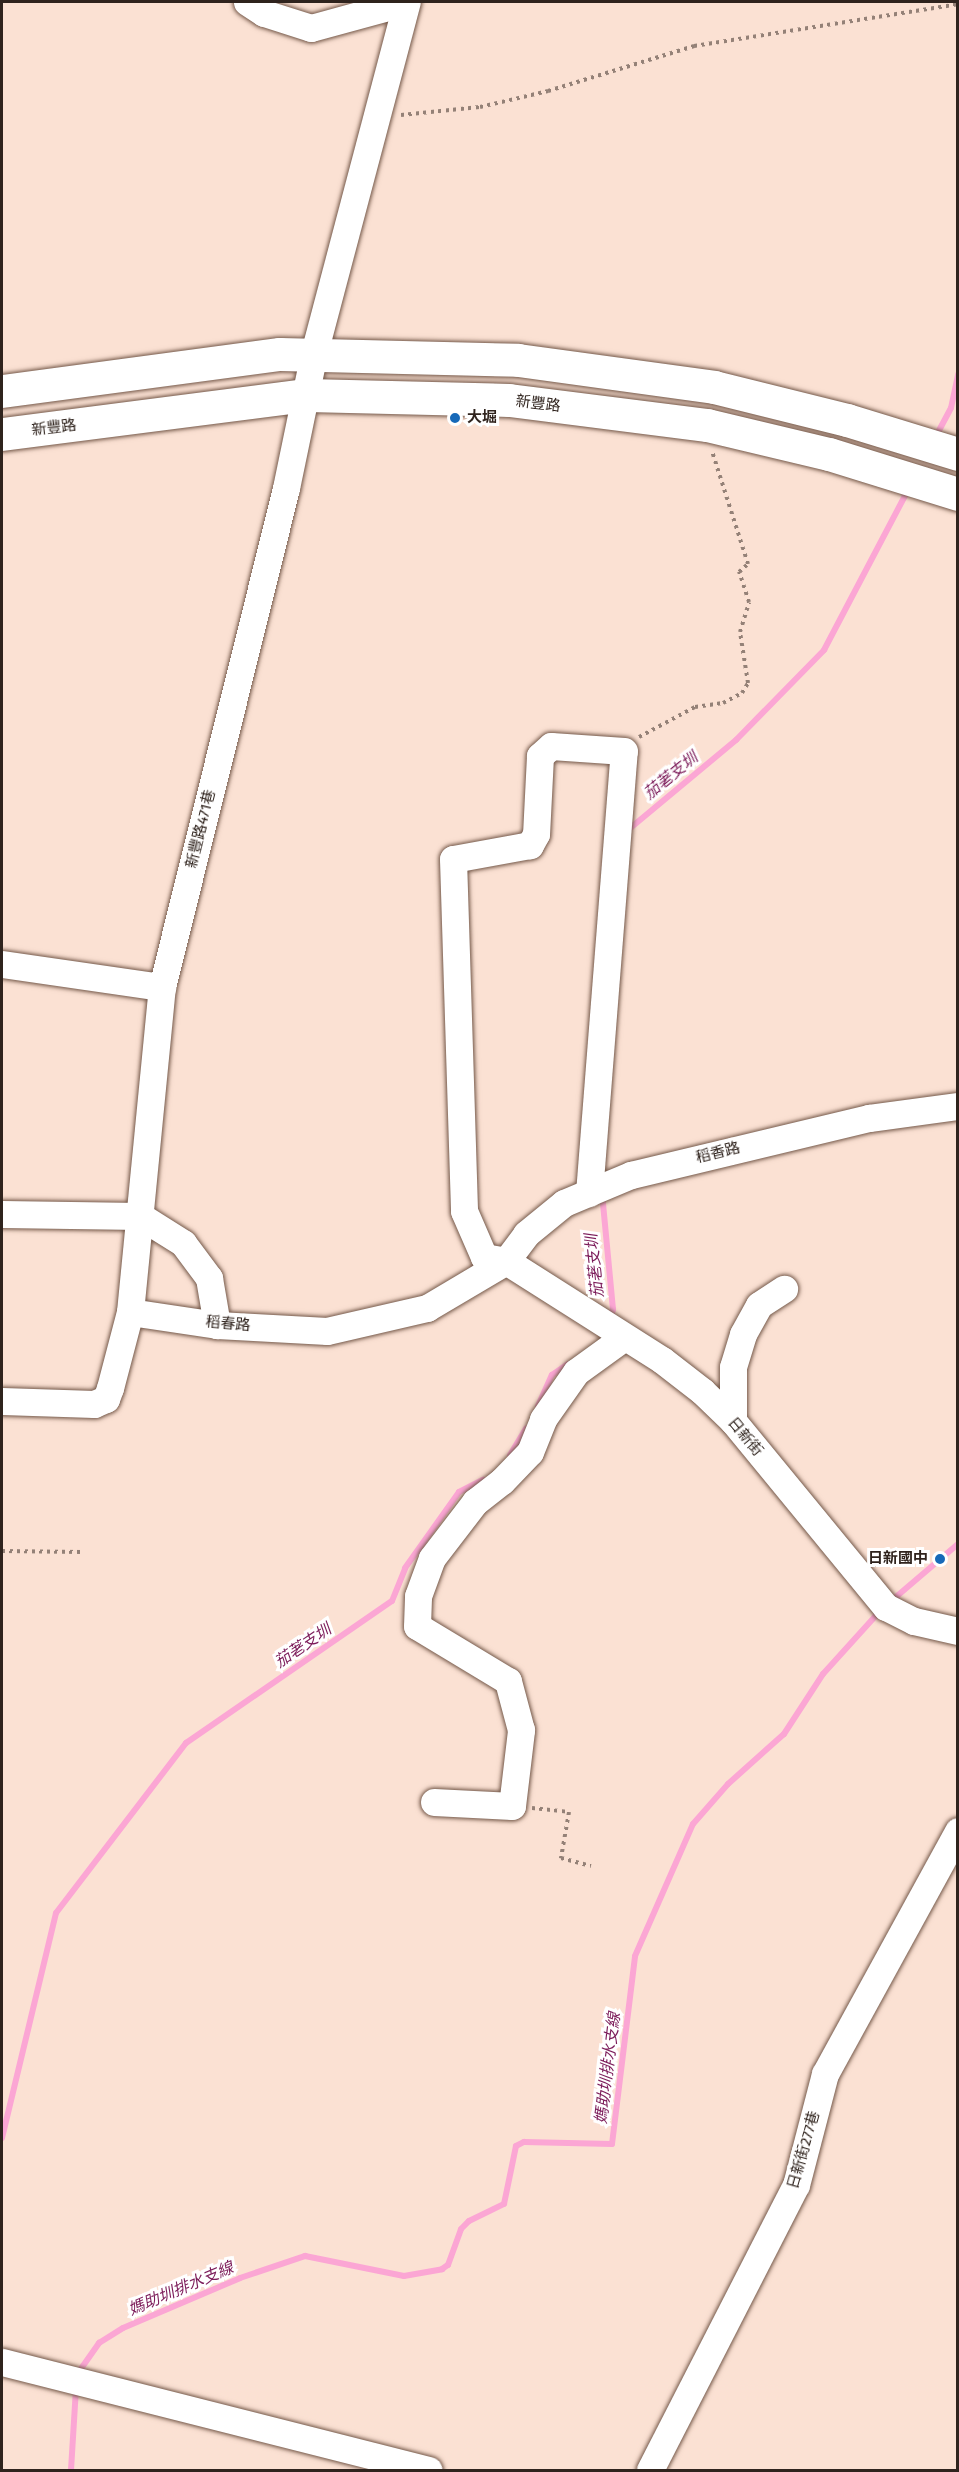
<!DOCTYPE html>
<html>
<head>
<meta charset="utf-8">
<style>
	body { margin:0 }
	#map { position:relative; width:959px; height:2472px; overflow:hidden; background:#fbe1d3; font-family:"Fira Sans","Noto Sans TC",sans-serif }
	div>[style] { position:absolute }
	.stream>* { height:6px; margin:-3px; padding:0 3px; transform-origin:3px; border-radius:3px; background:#fba6d4 }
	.path>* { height:4px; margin-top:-2px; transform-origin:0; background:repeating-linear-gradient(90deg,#948177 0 3px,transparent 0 7.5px) }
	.roads { filter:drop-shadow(0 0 2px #745849) drop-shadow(0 0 2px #745849) }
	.minor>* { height:27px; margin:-13.5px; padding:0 13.5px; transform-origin:13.5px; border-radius:13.5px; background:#fff }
	.major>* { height:33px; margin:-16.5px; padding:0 16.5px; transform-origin:16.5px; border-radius:16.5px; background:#fff }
	.dots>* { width:16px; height:16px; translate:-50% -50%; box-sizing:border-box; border:3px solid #fff; border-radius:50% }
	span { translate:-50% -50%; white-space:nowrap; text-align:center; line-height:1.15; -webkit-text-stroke:6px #fff; paint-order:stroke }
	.street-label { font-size:15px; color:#2f231d }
	.poi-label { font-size:15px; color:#2f231d; font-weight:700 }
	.left { translate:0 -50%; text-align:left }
	.right { translate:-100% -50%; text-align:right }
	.water-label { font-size:16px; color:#7c1c5a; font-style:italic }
	.frame { position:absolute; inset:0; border:3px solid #2f231d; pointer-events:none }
</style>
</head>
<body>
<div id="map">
	<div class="stream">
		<div style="left:935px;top:438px;width:34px;rotate:-62deg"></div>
		<div style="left:951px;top:408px;width:35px;rotate:-78deg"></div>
		<div style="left:628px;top:830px;width:141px;rotate:-39.8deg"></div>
		<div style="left:736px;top:740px;width:126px;rotate:-45.6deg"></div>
		<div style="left:824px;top:650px;width:181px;rotate:-62.3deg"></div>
		<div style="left:602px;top:1193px;width:117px;rotate:84.6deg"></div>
		<div style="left:613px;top:1309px;width:11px;rotate:105deg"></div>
		<div style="left:538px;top:1406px;width:34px;rotate:-66deg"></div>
		<div style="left:552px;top:1375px;width:19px;rotate:-35deg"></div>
		<div style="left:510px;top:1455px;width:31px;rotate:-59deg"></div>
		<div style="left:890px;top:1602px;width:89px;rotate:-40.5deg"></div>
		<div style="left:2px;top:2138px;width:231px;rotate:-76.5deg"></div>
		<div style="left:56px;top:1913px;width:214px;rotate:-52.6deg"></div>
		<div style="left:186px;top:1743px;width:250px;rotate:-34.6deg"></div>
		<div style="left:392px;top:1601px;width:35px;rotate:-68deg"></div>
		<div style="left:405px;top:1568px;width:93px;rotate:-54.6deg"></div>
		<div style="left:459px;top:1492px;width:27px;rotate:-27deg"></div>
		<div style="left:78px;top:2373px;width:37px;rotate:-55deg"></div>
		<div style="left:99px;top:2343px;width:28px;rotate:-32deg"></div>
		<div style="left:123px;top:2328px;width:127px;rotate:-23.1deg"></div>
		<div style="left:240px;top:2278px;width:69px;rotate:-18.7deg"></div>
		<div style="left:305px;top:2256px;width:101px;rotate:11.4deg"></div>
		<div style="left:404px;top:2276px;width:39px;rotate:-10deg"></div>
		<div style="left:442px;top:2269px;width:7px;rotate:-34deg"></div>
		<div style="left:448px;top:2265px;width:38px;rotate:-70deg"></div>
		<div style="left:461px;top:2229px;width:11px;rotate:-45deg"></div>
		<div style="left:469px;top:2221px;width:39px;rotate:-26deg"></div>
		<div style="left:504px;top:2204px;width:59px;rotate:-78.3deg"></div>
		<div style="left:516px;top:2146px;width:9px;rotate:-27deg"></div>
		<div style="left:524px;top:2142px;width:88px;rotate:1.3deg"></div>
		<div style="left:612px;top:2144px;width:189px;rotate:-83deg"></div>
		<div style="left:635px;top:1956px;width:144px;rotate:-66.3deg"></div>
		<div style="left:693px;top:1824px;width:53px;rotate:-48.8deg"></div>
		<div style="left:728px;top:1784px;width:75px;rotate:-41.8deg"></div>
		<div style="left:784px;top:1734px;width:72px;rotate:-57deg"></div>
		<div style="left:823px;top:1674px;width:85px;rotate:-47.9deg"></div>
		<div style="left:71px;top:2470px;width:81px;rotate:-86.5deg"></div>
	</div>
	<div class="path">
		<div style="left:401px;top:115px;width:79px;rotate:-5.8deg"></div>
		<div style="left:480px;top:107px;width:70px;rotate:-13.2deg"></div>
		<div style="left:548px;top:91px;width:153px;rotate:-17.1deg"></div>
		<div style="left:694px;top:46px;width:267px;rotate:-9deg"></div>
		<div style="left:639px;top:737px;width:64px;rotate:-28.2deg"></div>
		<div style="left:695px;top:707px;width:28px;rotate:-8deg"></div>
		<div style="left:723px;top:703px;width:21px;rotate:-28deg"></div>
		<div style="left:742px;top:693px;width:12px;rotate:-59deg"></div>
		<div style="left:748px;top:683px;width:52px;rotate:-98.9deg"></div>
		<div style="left:740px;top:632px;width:31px;rotate:-73deg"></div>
		<div style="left:749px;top:602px;width:32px;rotate:-108deg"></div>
		<div style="left:739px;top:572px;width:12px;rotate:-42deg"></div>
		<div style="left:748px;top:564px;width:119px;rotate:-107.7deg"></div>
		<div style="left:2px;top:1551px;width:80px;rotate:0.7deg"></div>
		<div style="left:532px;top:1808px;width:37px;rotate:6deg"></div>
		<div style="left:569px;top:1812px;width:47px;rotate:99.9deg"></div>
		<div style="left:561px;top:1858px;width:31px;rotate:15deg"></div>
	</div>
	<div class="roads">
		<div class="minor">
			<div style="left:247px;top:2px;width:20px;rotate:33deg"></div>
			<div style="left:264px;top:13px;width:49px;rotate:17.7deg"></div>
			<div style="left:311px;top:28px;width:98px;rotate:-15.3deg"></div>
			<div style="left:2px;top:964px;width:162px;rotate:8.2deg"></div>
			<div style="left:589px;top:1193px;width:443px;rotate:-85.5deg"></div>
			<div style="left:624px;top:751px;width:73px;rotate:-176.1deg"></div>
			<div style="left:551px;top:746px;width:15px;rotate:138deg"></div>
			<div style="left:540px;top:756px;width:78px;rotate:92.9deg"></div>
			<div style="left:536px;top:834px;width:13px;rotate:119deg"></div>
			<div style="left:530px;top:845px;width:78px;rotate:169.7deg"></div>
			<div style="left:453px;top:859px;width:352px;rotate:88.2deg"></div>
			<div style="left:464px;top:1211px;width:50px;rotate:66.5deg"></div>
			<div style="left:484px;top:1257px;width:22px;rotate:10deg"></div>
			<div style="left:506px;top:1261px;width:185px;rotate:32.4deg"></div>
			<div style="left:662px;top:1360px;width:51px;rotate:37.8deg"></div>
			<div style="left:702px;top:1391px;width:43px;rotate:44.1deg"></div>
			<div style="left:733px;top:1421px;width:241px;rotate:50.6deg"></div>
			<div style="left:886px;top:1607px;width:31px;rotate:27deg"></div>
			<div style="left:914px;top:1621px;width:45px;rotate:12.8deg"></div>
			<div style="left:2px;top:1214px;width:138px;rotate:0.8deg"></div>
			<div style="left:140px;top:1216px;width:51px;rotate:32.1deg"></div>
			<div style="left:183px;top:1243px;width:44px;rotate:53.4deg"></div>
			<div style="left:209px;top:1278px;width:48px;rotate:80.3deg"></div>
			<div style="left:130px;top:1312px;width:88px;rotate:8.5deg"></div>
			<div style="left:217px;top:1325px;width:110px;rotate:3.1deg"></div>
			<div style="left:327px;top:1331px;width:103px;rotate:-13deg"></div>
			<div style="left:427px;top:1308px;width:92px;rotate:-30.7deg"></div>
			<div style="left:506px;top:1261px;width:34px;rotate:-53deg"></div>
			<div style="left:526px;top:1234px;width:49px;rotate:-39.2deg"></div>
			<div style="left:564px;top:1203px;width:73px;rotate:-22.7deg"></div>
			<div style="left:631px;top:1175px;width:245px;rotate:-13.5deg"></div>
			<div style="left:869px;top:1118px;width:90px;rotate:-7.7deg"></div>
			<div style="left:2px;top:1401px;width:92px;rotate:1.9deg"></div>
			<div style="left:94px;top:1404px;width:13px;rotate:-23deg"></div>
			<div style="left:106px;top:1399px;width:12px;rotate:-70deg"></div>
			<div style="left:110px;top:1388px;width:79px;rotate:-75.3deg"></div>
			<div style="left:130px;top:1312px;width:327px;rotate:-84.4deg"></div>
			<div style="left:162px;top:987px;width:514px;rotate:-76.04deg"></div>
			<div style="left:286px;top:488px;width:138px;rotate:-78.3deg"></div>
			<div style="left:314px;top:353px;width:363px;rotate:-75.2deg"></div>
			<div style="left:733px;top:1421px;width:54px;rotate:-90deg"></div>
			<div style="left:733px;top:1367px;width:34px;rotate:-73deg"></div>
			<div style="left:743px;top:1334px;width:33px;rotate:-61deg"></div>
			<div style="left:759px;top:1305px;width:30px;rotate:-33deg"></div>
			<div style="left:434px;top:1802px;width:78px;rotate:2.9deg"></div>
			<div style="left:512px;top:1806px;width:77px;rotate:-83.2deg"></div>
			<div style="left:521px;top:1730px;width:51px;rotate:-104.9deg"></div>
			<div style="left:508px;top:1681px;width:106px;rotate:-148.9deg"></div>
			<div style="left:417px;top:1626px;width:30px;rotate:-88deg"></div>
			<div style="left:418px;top:1596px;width:40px;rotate:-69.8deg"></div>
			<div style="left:432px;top:1558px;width:71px;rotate:-52.5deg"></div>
			<div style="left:475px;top:1502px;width:34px;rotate:-38deg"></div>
			<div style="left:502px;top:1481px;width:40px;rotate:-46deg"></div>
			<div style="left:530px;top:1452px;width:35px;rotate:-68deg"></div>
			<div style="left:543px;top:1419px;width:57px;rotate:-54.9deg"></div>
			<div style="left:576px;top:1372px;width:58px;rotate:-35.9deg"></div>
			<div style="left:2px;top:2362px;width:440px;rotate:14.2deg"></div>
			<div style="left:650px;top:2470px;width:320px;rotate:-62.9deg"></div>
			<div style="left:796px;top:2185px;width:115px;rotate:-75.4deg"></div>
			<div style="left:825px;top:2074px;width:277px;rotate:-61.3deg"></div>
		</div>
		<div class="major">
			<div style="left:2px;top:391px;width:280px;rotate:-7.6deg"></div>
			<div style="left:280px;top:354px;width:238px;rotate:1.4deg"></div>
			<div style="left:518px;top:360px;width:198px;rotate:7.8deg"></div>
			<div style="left:714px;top:387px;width:137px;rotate:13.9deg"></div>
			<div style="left:847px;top:420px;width:116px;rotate:17deg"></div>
			<div style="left:2px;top:434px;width:307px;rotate:-7.3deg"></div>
			<div style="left:307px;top:395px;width:202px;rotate:1.4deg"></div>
			<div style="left:509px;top:400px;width:200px;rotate:7.2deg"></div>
			<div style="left:707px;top:425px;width:125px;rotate:13.4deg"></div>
			<div style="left:829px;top:454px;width:135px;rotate:17.2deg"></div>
		</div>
	</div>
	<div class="dots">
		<div style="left:455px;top:418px;background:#1769b8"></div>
		<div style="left:940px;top:1559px;background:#1769b8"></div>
	</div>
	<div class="street-label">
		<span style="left:538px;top:404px;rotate:7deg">新豐路</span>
		<span style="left:54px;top:428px;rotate:-7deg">新豐路</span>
		<span style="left:201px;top:829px;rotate:-76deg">新豐路471巷</span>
		<span style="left:718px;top:1153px;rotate:-14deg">稻香路</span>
		<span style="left:228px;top:1324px;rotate:5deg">稻春路</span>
		<span style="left:745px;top:1437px;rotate:50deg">日新街</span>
		<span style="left:804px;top:2150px;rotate:-74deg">日新街277巷</span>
	</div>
	<div class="poi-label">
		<span class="left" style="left:467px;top:418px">大堀</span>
		<span class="right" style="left:928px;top:1559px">日新國中</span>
	</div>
	<div class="water-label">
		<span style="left:671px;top:776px;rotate:-39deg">茄荖支圳</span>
		<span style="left:595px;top:1266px;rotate:-96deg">茄荖支圳</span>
		<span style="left:303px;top:1646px;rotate:-34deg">茄荖支圳</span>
		<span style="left:608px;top:2068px;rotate:-83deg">媽助圳排水支線</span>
		<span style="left:181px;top:2289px;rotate:-23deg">媽助圳排水支線</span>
	</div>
	<div class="frame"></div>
</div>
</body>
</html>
